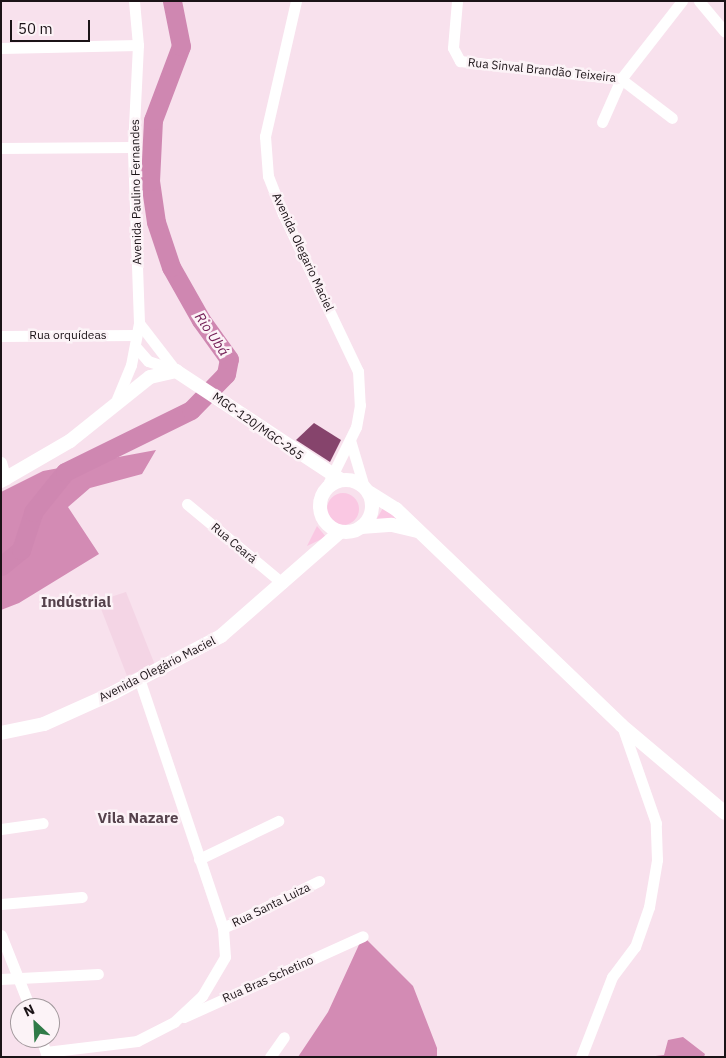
<!DOCTYPE html>
<html>
<head>
<meta charset="utf-8">
<style>
	body { margin:0 }
	#map { position:relative; width:726px; height:1058px; overflow:hidden; background:#f8e1ed; font-family:"IBM Plex Sans",sans-serif }
	div>[style] { position:absolute }
	.built>* { inset:0; background:#f4d5e5 }
	.green>* { inset:0; background:#fac8e3 }
	.round { border-radius:50% }
	.forest>* { inset:0; background:#d38bb4 }
	.river>* { height:19px; margin:-9.5px; padding:0 9.5px; transform-origin:9.5px; border-radius:9.5px; background:#cf87b1 }
	.building>* { inset:0; background:#86446c }
	.minor>* { height:11px; margin:-5.5px; padding:0 5.5px; transform-origin:5.5px; border-radius:5.5px; background:#fff }
	.major>* { height:14px; margin:-7px; padding:0 7px; transform-origin:7px; border-radius:7px; background:#fff }
	.major>.ring { margin:-7px; padding:0; box-sizing:content-box; background:none; border:14px solid #fff; border-radius:50% }
	span { translate:-50% -50%; white-space:nowrap; text-align:center; line-height:1.15; -webkit-text-stroke:5px #fcf3f7; paint-order:stroke }
	.street-label { font-size:12px; color:#1b1317 }
	.water-label { font-size:14px; color:#752158; font-style:italic }
	.quarter-label { font-size:15px; color:#55424c; font-weight:700 }
	.frame { position:absolute; inset:0; border:2px solid #1b1317; pointer-events:none }
	.north { position:absolute; left:10px; top:998px; width:50px; height:50px; box-sizing:border-box; background:#fcf3f7; border:1px solid #a2999d; border-radius:50%; rotate:335deg; font-size:14px; font-weight:700; line-height:20px; text-align:center; color:#1b1317 }
	.north::after { content:''; display:block; margin:auto; width:18px; height:22px; background:#307b48; clip-path:polygon(50% 0,100% 100%,50% 72%,0 100%) }
	.scale { position:absolute; left:10px; top:20px; width:80px; height:22px; box-sizing:border-box; border:2px solid #1b1317; border-top:0; padding-left:6px; font-size:15px; line-height:18px; white-space:nowrap; color:#1b1317; -webkit-text-stroke:4px #fcf3f7; paint-order:stroke }
</style>
</head>
<body>
<div id="map">
	<div class="built">
		<div style="clip-path:polygon(126px 592px,155px 665px,127px 676px,98px 601px)"></div>
	</div>
	<div class="green">
		<div class="round" style="left:327px;top:493px;width:32px;height:32px"></div>
		<div style="clip-path:polygon(383px 508px,402px 519px,376px 520px)"></div>
		<div style="clip-path:polygon(317px 526px,326px 537px,307px 546px)"></div>
	</div>
	<div class="forest">
		<div style="clip-path:polygon(156px 450px,142px 474px,90px 488px,68px 507px,99px 554px,19px 603px,1px 610px,1px 492px,43px 471px)"></div>
		<div style="clip-path:polygon(363px 936px,413px 986px,437px 1048px,437px 1057px,298px 1057px,328px 1012px)"></div>
		<div style="clip-path:polygon(683px 1037px,705px 1054px,704px 1057px,647px 1057px,664px 1055px,668px 1040px)"></div>
	</div>
	<div class="river">
		<div style="left:1px;top:566px;width:26px;rotate:-39deg"></div>
		<div style="left:21px;top:550px;width:40px;rotate:-72deg"></div>
		<div style="left:33px;top:512px;width:51px;rotate:-51.3deg"></div>
		<div style="left:65px;top:472px;width:140px;rotate:-26.2deg"></div>
		<div style="left:191px;top:410px;width:50px;rotate:-45.8deg"></div>
		<div style="left:226px;top:374px;width:15px;rotate:-79deg"></div>
		<div style="left:229px;top:359px;width:48px;rotate:-125.7deg"></div>
		<div style="left:201px;top:320px;width:61px;rotate:-119.5deg"></div>
		<div style="left:171px;top:267px;width:47px;rotate:-108.4deg"></div>
		<div style="left:156px;top:222px;width:41px;rotate:-98.3deg"></div>
		<div style="left:150px;top:181px;width:61px;rotate:-87.2deg"></div>
		<div style="left:153px;top:120px;width:79px;rotate:-69.3deg"></div>
		<div style="left:181px;top:46px;width:46px;rotate:-101.3deg"></div>
	</div>
	<div class="building">
		<div style="clip-path:polygon(314px 423px,341px 440px,330px 462px,296px 440px)"></div>
	</div>
	<div class="minor">
		<div style="left:296px;top:1px;width:139px;rotate:102.9deg"></div>
		<div style="left:265px;top:136px;width:40px;rotate:85.7deg"></div>
		<div style="left:268px;top:176px;width:41px;rotate:68.5deg"></div>
		<div style="left:283px;top:214px;width:174px;rotate:64.5deg"></div>
		<div style="left:358px;top:371px;width:34px;rotate:87deg"></div>
		<div style="left:360px;top:405px;width:22px;rotate:100deg"></div>
		<div style="left:356px;top:427px;width:70px;rotate:116.2deg"></div>
		<div style="left:457px;top:1px;width:47px;rotate:94.9deg"></div>
		<div style="left:453px;top:48px;width:15px;rotate:62deg"></div>
		<div style="left:460px;top:61px;width:162px;rotate:6.4deg"></div>
		<div style="left:621px;top:79px;width:64px;rotate:37.4deg"></div>
		<div style="left:699px;top:1px;width:40px;rotate:50deg"></div>
		<div style="left:1px;top:48px;width:137px;rotate:-1.3deg"></div>
		<div style="left:602px;top:122px;width:47px;rotate:-66.2deg"></div>
		<div style="left:621px;top:79px;width:99px;rotate:-52deg"></div>
		<div style="left:1px;top:148px;width:132px;rotate:-0.4deg"></div>
		<div style="left:139px;top:323px;width:61px;rotate:52.4deg"></div>
		<div style="left:1px;top:336px;width:135px;rotate:-0.4deg"></div>
		<div style="left:135px;top:346px;width:20px;rotate:49deg"></div>
		<div style="left:148px;top:361px;width:28px;rotate:18deg"></div>
		<div style="left:114px;top:406px;width:44px;rotate:-67.5deg"></div>
		<div style="left:131px;top:365px;width:43px;rotate:-79.2deg"></div>
		<div style="left:139px;top:323px;width:176px;rotate:-92deg"></div>
		<div style="left:133px;top:147px;width:102px;rotate:-87.2deg"></div>
		<div style="left:138px;top:45px;width:44px;rotate:-95.2deg"></div>
		<div style="left:350px;top:440px;width:49px;rotate:73.4deg"></div>
		<div style="left:1px;top:462px;width:18px;rotate:74deg"></div>
		<div style="left:187px;top:504px;width:124px;rotate:39.7deg"></div>
		<div style="left:1px;top:829px;width:42px;rotate:-8.1deg"></div>
		<div style="left:199px;top:859px;width:88px;rotate:-25.7deg"></div>
		<div style="left:1px;top:904px;width:81px;rotate:-4.9deg"></div>
		<div style="left:223px;top:928px;width:107px;rotate:-26.1deg"></div>
		<div style="left:1px;top:935px;width:79px;rotate:68.3deg"></div>
		<div style="left:1px;top:979px;width:97px;rotate:-3deg"></div>
		<div style="left:184px;top:1017px;width:196px;rotate:-24.3deg"></div>
		<div style="left:41px;top:1038px;width:20px;rotate:72deg"></div>
		<div style="left:46px;top:1052px;width:92px;rotate:-6.9deg"></div>
		<div style="left:137px;top:1041px;width:42px;rotate:-27.2deg"></div>
		<div style="left:174px;top:1022px;width:38px;rotate:-43deg"></div>
		<div style="left:202px;top:996px;width:45px;rotate:-59.5deg"></div>
		<div style="left:225px;top:957px;width:29px;rotate:-94deg"></div>
		<div style="left:223px;top:928px;width:263px;rotate:-108.6deg"></div>
		<div style="left:270px;top:1057px;width:24px;rotate:-55deg"></div>
		<div style="left:581px;top:1057px;width:86px;rotate:-68.8deg"></div>
		<div style="left:612px;top:977px;width:38px;rotate:-53deg"></div>
		<div style="left:635px;top:947px;width:42px;rotate:-70.7deg"></div>
		<div style="left:649px;top:907px;width:48px;rotate:-80.3deg"></div>
		<div style="left:657px;top:860px;width:37px;rotate:-92deg"></div>
		<div style="left:656px;top:823px;width:103px;rotate:-109.3deg"></div>
	</div>
	<div class="major">
		<div class="ring" style="left:320px;top:480px;width:38px;height:38px"></div>
		<div style="left:1px;top:481px;width:80px;rotate:-30.1deg"></div>
		<div style="left:70px;top:441px;width:102px;rotate:-38.7deg"></div>
		<div style="left:150px;top:377px;width:27px;rotate:-13deg"></div>
		<div style="left:176px;top:371px;width:198px;rotate:33.4deg"></div>
		<div style="left:370px;top:493px;width:31px;rotate:32deg"></div>
		<div style="left:396px;top:509px;width:312px;rotate:43.8deg"></div>
		<div style="left:621px;top:725px;width:136px;rotate:40.2deg"></div>
		<div style="left:361px;top:527px;width:31px;rotate:-4deg"></div>
		<div style="left:392px;top:525px;width:26px;rotate:13deg"></div>
		<div style="left:1px;top:733px;width:44px;rotate:-11.8deg"></div>
		<div style="left:44px;top:724px;width:76px;rotate:-24.2deg"></div>
		<div style="left:113px;top:693px;width:122px;rotate:-27.8deg"></div>
		<div style="left:221px;top:636px;width:158px;rotate:-41.2deg"></div>
	</div>
	<div class="street-label">
		<span style="left:542px;top:70px;rotate:6deg">Rua Sinval Brandão Teixeira</span>
		<span style="left:136px;top:192px;rotate:-91deg">Avenida Paulino Fernandes</span>
		<span style="left:303px;top:252px;rotate:65deg">Avenida Olegario Maciel</span>
		<span style="left:68px;top:335px">Rua orquídeas</span>
		<span style="left:258px;top:426px;rotate:35deg">MGC-120/MGC-265</span>
		<span style="left:234px;top:543px;rotate:40deg">Rua Ceará</span>
		<span style="left:157px;top:669px;rotate:-27deg">Avenida Olegário Maciel</span>
		<span style="left:271px;top:905px;rotate:-26deg">Rua Santa Luiza</span>
		<span style="left:268px;top:979px;rotate:-24deg">Rua Bras Schetino</span>
	</div>
	<div class="water-label">
		<span style="left:212px;top:334px;rotate:56deg">Rio Ubá</span>
	</div>
	<div class="quarter-label">
		<span style="left:76px;top:602px">Indústrial</span>
		<span style="left:138px;top:818px">Vila Nazare</span>
	</div>
	<div class="frame"></div>
	<div class="north">N</div>
	<div class="scale">50 m</div>
</div>
</body>
</html>
